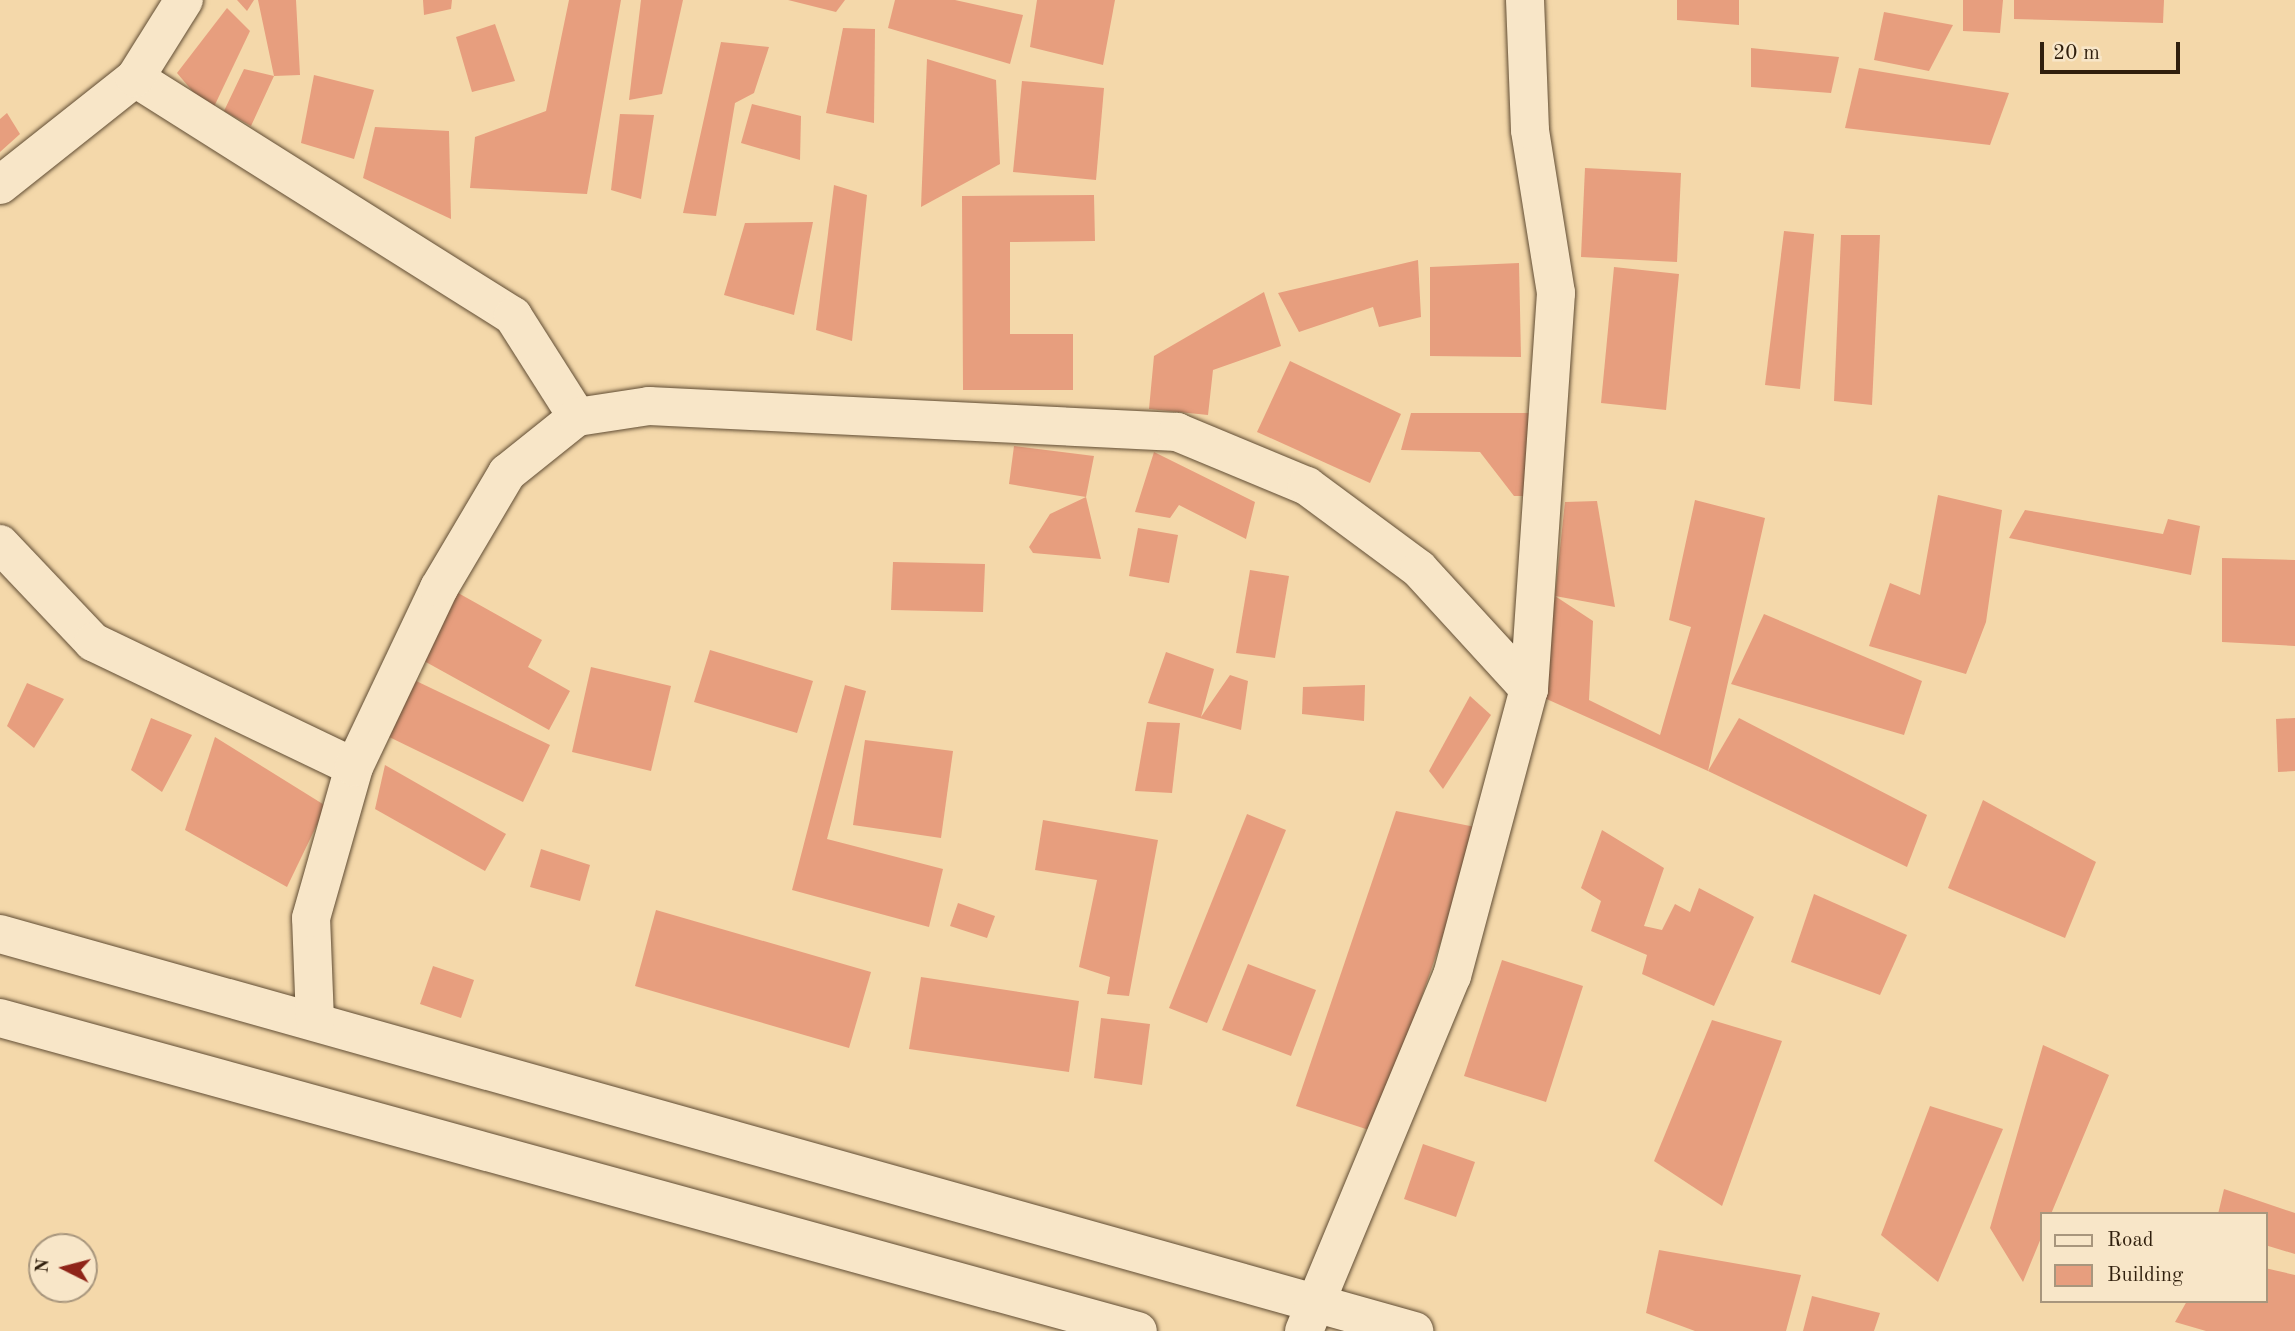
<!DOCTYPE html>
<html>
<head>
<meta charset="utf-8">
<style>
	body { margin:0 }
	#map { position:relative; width:2295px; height:1331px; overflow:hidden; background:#f4d8aa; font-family:"Old Standard TT",serif }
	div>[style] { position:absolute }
	.building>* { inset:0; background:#e79e7e }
	.roads { filter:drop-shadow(0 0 2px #614d34) drop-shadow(0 0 2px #614d34) }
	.minor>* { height:38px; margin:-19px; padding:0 19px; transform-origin:19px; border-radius:19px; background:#f8e6c8 }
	span { translate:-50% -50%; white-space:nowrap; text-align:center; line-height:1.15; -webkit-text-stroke:5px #f8e6c8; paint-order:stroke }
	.legend { position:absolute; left:2040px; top:1212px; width:228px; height:91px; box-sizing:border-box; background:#f8e6c8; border:2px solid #a8967d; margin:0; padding:9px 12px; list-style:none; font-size:21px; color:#301f0d }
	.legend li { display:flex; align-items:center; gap:14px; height:35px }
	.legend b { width:35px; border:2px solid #a8967d }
	.north { position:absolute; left:28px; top:1233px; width:70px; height:70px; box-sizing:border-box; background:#f8e6c8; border:2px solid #a8967d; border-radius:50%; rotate:276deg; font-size:19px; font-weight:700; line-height:28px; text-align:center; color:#301f0d }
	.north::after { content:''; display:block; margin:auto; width:24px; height:32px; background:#8f2418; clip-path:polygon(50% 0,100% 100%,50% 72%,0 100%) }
	.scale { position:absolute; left:2040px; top:42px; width:140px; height:32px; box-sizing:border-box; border:4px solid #301f0d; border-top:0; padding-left:9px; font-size:21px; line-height:24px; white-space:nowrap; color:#301f0d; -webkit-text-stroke:5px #f8e6c8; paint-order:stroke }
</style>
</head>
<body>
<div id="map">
	<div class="building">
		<div style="clip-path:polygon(237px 0,254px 0,247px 11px)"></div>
		<div style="clip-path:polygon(258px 0,296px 0,300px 75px,274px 76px,251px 126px,224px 111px,244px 69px,274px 76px)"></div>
		<div style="clip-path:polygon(423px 0,452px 0,451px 9px,424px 15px)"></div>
		<div style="clip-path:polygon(569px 0,621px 0,587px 194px,470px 188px,475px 137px,546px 111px)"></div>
		<div style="clip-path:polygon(641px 0,683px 0,662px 94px,629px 100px)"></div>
		<div style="clip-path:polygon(788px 0,845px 0,836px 12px)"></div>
		<div style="clip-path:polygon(895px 0,955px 0,1023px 15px,1010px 64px,888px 28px)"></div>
		<div style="clip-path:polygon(1037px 0,1115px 0,1103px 65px,1030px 47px)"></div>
		<div style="clip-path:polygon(1677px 0,1739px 0,1739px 25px,1677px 20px)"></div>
		<div style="clip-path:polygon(1963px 0,2003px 0,2000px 33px,1963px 31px)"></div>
		<div style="clip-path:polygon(2014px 0,2164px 0,2163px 23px,2014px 19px)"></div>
		<div style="clip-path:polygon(227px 8px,250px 31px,211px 113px,177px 73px)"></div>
		<div style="clip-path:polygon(1884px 12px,1953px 25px,1929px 71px,1874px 60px)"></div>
		<div style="clip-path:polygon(495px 24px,515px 81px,472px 92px,456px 37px)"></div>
		<div style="clip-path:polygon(843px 28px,875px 29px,874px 123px,826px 113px)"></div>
		<div style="clip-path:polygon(721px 42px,769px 47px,754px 93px,735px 103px,716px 216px,683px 213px)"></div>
		<div style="clip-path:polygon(1751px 48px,1839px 57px,1831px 93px,1751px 87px)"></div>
		<div style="clip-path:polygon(927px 59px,996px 80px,1000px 164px,921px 207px)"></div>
		<div style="clip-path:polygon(1859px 68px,2009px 93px,1990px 145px,1845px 128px)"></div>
		<div style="clip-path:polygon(314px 75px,374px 90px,354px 159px,301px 143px)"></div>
		<div style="clip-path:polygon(1022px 81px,1104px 88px,1096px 180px,1013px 172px)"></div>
		<div style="clip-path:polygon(752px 104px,801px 116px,800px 160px,741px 143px)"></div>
		<div style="clip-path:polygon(7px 113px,20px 134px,0 152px,0 119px)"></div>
		<div style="clip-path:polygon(620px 114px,654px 115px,641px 199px,611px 190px)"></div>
		<div style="clip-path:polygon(375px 127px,449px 131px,451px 219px,363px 178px)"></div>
		<div style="clip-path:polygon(1585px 168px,1681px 173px,1677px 262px,1581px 257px)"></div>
		<div style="clip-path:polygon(834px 185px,867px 195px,852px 341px,816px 330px)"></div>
		<div style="clip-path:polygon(1094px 195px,1095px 241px,1010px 242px,1010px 334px,1073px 334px,1073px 390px,963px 390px,962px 196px)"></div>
		<div style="clip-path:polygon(813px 222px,794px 315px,724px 295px,745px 223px)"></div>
		<div style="clip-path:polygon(1784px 231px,1814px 234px,1800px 389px,1765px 385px)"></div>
		<div style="clip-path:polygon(1841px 235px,1880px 235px,1872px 405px,1834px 401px)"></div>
		<div style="clip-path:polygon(1418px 260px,1421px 317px,1379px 327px,1373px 307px,1299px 332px,1278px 293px)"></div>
		<div style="clip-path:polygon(1519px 263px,1521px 357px,1430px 356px,1430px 267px)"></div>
		<div style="clip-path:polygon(1614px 267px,1679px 274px,1666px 410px,1601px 403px)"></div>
		<div style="clip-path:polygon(1264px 292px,1281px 346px,1213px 370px,1208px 415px,1149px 409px,1154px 356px)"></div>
		<div style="clip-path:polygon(1290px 361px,1401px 414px,1370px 483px,1257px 432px)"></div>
		<div style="clip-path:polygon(1411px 413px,1536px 413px,1527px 496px,1514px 496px,1480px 452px,1401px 450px)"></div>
		<div style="clip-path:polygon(1014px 446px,1094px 456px,1086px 497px,1101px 559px,1033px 553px,1029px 547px,1050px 514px,1086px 497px,1009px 484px)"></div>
		<div style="clip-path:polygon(1154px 452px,1255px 502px,1246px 539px,1179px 505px,1170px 518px,1135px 512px)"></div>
		<div style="clip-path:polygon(1938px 495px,2002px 510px,1986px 622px,1966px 674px,1869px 646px,1890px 583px,1920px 595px)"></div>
		<div style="clip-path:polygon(1695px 500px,1765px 518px,1708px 771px,1542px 697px,1555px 596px,1593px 621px,1589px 700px,1660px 735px,1691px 627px,1669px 620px)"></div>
		<div style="clip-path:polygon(1597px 501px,1615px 607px,1555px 596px,1565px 502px)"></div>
		<div style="clip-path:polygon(2025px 510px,2163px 534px,2168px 519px,2200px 526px,2191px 575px,2009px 538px)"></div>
		<div style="clip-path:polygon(1138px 528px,1178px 535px,1169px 583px,1129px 576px)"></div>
		<div style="clip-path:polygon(2222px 558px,2295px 560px,2295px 646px,2222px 642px)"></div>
		<div style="clip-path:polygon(893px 562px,985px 564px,983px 612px,891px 610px)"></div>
		<div style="clip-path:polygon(1250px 570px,1289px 576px,1275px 658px,1236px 653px)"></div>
		<div style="clip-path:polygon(451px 589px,542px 640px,528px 667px,570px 691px,549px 730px,415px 656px)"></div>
		<div style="clip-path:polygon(1764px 614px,1922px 681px,1904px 735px,1731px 684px)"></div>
		<div style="clip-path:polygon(710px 650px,813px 681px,797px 733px,694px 702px)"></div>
		<div style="clip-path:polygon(1166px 652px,1214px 669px,1201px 717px,1230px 675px,1248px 681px,1241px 730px,1148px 703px)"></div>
		<div style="clip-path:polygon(591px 667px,671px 686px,651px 771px,572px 752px)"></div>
		<div style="clip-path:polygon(412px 679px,550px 745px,523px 802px,385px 735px)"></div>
		<div style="clip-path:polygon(27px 683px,64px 699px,34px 748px,7px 726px)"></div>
		<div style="clip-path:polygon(845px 685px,866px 691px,827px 839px,943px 869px,929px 927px,792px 890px)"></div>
		<div style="clip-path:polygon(1365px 685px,1364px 721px,1302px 714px,1303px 687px)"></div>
		<div style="clip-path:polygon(1470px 696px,1491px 715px,1443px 789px,1429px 771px)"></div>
		<div style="clip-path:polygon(151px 718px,192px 735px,162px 792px,131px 770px)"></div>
		<div style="clip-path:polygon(1739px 718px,1927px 815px,1907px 867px,1708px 771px)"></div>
		<div style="clip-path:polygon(2295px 718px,2295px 771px,2278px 772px,2276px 719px)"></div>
		<div style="clip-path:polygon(1147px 722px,1180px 723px,1172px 793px,1135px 791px)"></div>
		<div style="clip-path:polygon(215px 737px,326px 806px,287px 887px,185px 830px)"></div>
		<div style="clip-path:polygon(865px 740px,953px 751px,941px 838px,853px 825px)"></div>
		<div style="clip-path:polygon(385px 765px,506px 834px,485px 871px,375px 809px)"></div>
		<div style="clip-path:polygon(1983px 800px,2096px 862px,2065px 938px,1948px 888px)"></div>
		<div style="clip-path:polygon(1396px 811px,1480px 828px,1375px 1132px,1296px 1106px)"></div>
		<div style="clip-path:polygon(1247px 814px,1286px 830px,1207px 1023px,1169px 1008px)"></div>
		<div style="clip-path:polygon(1043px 820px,1158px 840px,1129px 996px,1107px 994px,1110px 977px,1079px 967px,1097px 880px,1035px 870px)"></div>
		<div style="clip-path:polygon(1602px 830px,1664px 868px,1644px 926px,1662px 930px,1675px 904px,1690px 912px,1699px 888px,1754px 917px,1714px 1006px,1642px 974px,1647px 955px,1591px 931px,1601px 901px,1581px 888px)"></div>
		<div style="clip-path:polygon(541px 849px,590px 865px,580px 901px,530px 887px)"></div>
		<div style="clip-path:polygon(1814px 894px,1907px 935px,1880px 995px,1791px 962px)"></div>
		<div style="clip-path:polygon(958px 903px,995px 916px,987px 938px,950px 926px)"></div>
		<div style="clip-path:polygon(656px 910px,871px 972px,849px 1048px,635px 986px)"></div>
		<div style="clip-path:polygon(1502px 960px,1583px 986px,1546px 1102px,1464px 1076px)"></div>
		<div style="clip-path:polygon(1248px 964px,1316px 990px,1291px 1056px,1222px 1030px)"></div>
		<div style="clip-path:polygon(433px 966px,474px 980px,461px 1018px,420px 1004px)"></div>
		<div style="clip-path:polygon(921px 977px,1079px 1001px,1069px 1072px,909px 1049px)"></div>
		<div style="clip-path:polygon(1101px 1018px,1150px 1024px,1142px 1085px,1094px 1078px)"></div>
		<div style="clip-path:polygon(1712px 1020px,1782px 1041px,1722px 1206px,1654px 1161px)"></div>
		<div style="clip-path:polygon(2043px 1045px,2109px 1075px,2051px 1214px,2041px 1214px,2041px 1238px,2023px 1282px,1990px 1228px)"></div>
		<div style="clip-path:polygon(1930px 1106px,2003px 1129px,1938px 1282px,1881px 1235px)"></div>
		<div style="clip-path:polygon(1423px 1144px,1475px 1162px,1456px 1217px,1404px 1199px)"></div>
		<div style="clip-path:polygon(2224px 1189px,2295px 1213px,2295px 1254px,2265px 1245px,2265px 1214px,2218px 1214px)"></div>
		<div style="clip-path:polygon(1659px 1250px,1801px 1275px,1786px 1331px,1695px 1331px,1646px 1313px)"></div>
		<div style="clip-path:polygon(2265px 1268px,2295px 1275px,2295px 1331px,2206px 1331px,2175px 1322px,2187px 1301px,2265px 1301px)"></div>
		<div style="clip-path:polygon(1812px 1296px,1880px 1313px,1874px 1331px,1803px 1331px)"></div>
	</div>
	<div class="roads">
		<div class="minor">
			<div style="left:135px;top:78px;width:447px;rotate:32.2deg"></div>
			<div style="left:513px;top:316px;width:120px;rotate:57.6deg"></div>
			<div style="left:0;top:185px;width:172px;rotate:-38.4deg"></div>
			<div style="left:135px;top:78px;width:92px;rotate:-57.9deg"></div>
			<div style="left:0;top:544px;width:135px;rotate:46.5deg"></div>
			<div style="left:93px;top:642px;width:289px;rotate:25.6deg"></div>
			<div style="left:0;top:934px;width:1469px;rotate:15.68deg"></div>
			<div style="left:0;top:1018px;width:1180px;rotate:15.38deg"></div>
			<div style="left:315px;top:1021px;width:103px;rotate:-92.2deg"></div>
			<div style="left:311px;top:918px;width:157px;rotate:-74.1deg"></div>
			<div style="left:354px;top:767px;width:198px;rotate:-64.6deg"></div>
			<div style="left:439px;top:588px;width:134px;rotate:-59.4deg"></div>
			<div style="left:507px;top:473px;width:90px;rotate:-38.7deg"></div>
			<div style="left:577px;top:417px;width:73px;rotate:-8.7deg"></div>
			<div style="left:649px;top:406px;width:529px;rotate:2.82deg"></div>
			<div style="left:1177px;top:432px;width:141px;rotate:22.6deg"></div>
			<div style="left:1307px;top:486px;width:139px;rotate:36.5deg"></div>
			<div style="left:1419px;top:569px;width:163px;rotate:47.5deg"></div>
			<div style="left:1304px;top:1331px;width:385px;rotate:-67.4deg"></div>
			<div style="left:1452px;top:976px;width:297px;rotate:-75deg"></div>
			<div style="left:1529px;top:689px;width:397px;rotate:-86.1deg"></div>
			<div style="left:1556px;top:293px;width:165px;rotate:-99.1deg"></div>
			<div style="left:1530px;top:130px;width:130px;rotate:-92.2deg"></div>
		</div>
	</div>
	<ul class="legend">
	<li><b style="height:9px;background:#f8e6c8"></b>Road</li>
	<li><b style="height:19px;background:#e79e7e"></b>Building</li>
	</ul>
	<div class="north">N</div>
	<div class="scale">20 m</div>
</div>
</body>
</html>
